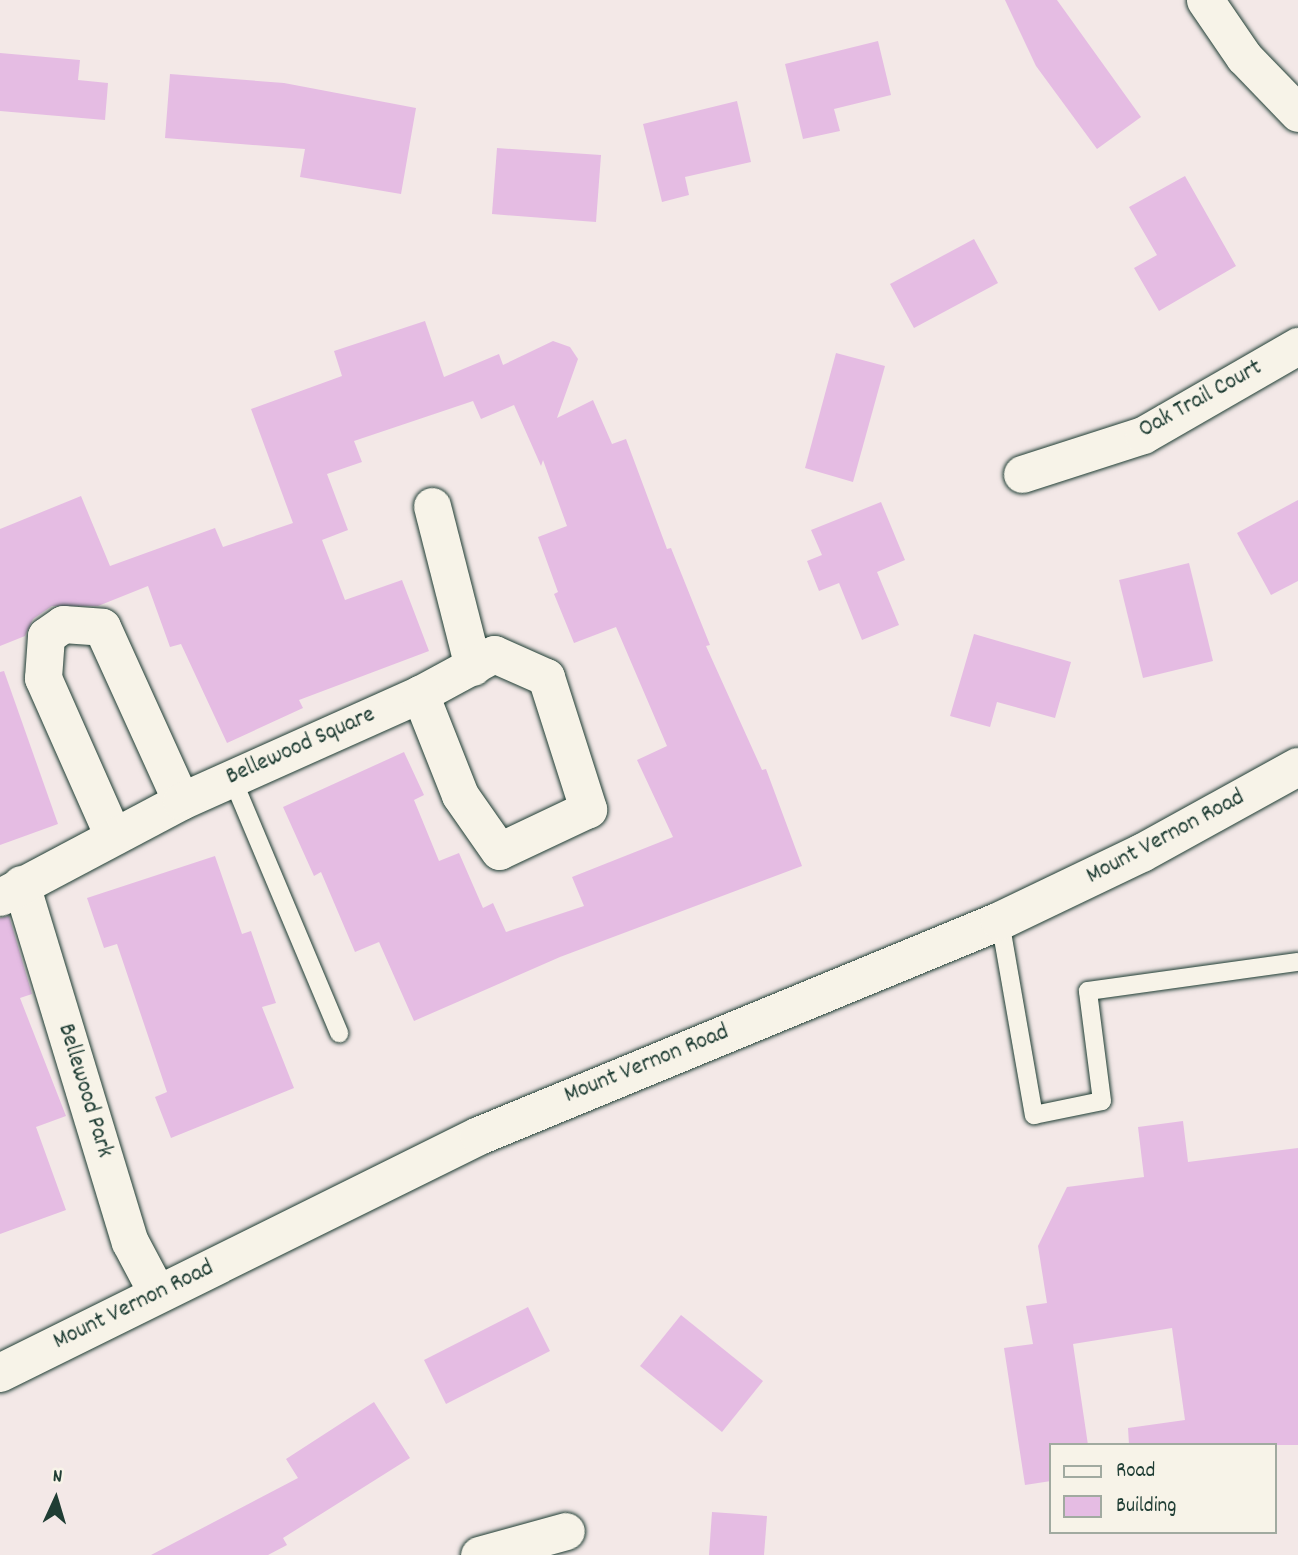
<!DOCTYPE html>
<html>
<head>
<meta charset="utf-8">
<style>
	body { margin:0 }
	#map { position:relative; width:1298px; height:1555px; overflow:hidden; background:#f3e8e7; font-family:Dekko,sans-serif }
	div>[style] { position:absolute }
	.building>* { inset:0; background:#e5bce3 }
	.roads { filter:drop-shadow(0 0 2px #1f3d34) drop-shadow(0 0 2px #1f3d34) }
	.lane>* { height:18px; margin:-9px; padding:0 9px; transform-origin:9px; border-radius:9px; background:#f7f3e8 }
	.street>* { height:37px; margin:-18.5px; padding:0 18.5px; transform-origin:18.5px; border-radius:18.5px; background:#f7f3e8 }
	.secondary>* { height:38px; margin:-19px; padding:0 19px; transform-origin:19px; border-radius:19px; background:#f7f3e8 }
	span { translate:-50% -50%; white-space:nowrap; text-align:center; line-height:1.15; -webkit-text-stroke:5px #f7f3e8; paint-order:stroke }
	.street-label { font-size:24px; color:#1f3d34 }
	.legend { position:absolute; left:1049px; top:1443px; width:228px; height:91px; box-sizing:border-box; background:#f7f3e8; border:2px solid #a1aaa0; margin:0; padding:9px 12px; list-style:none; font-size:21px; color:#1f3d34 }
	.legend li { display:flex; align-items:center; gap:14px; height:35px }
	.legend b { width:35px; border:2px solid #a1aaa0 }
	.north { position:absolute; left:21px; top:1464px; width:70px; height:70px; -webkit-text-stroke:5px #f7f3e8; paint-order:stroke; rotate:4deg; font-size:19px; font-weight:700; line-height:28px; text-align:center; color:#1f3d34 }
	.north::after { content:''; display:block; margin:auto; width:24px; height:32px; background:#1f3d34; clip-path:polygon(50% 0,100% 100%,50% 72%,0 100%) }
</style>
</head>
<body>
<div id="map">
	<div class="building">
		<div style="clip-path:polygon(1005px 0,1057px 0,1141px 117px,1097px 149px,1036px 66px)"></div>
		<div style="clip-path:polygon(878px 41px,891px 95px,834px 109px,840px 131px,803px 139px,785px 64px)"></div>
		<div style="clip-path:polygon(0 53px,80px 60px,78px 80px,108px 83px,105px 120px,0 111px)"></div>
		<div style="clip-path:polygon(170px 74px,284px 83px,416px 108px,401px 194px,300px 177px,305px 149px,165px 138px)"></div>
		<div style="clip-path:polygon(737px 101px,751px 162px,685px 177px,689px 195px,662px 202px,643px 124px)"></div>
		<div style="clip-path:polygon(497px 148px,601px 155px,596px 222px,492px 214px)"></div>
		<div style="clip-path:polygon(1185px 176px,1236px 266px,1159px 311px,1134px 268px,1157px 255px,1129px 207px)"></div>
		<div style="clip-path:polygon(974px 239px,998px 283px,914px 328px,890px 284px)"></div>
		<div style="clip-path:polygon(425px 321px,444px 377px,499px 354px,503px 365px,553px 341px,570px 347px,578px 359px,557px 418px,593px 400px,612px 444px,626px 439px,667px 549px,671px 548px,710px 645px,706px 646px,762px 770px,766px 769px,802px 866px,560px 957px,414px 1021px,379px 942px,355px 952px,321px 872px,314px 876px,283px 807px,404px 752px,424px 795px,414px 800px,439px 861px,459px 853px,483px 908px,493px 903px,506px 932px,584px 906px,572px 877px,673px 837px,637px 760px,667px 746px,616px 627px,574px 643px,554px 594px,558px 592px,538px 537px,567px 526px,543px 460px,541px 466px,514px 405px,481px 419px,473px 401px,354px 441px,362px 462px,327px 474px,348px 530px,322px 540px,345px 600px,402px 580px,429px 651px,299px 700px,303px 708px,227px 743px,181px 644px,170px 647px,148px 586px,98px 606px,52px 606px,33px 619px,25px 636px,0 646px,0 529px,81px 496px,110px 566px,215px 528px,223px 547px,293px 523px,251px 409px,342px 376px,334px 351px)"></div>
		<div style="clip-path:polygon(836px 353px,885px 366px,853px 482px,805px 468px)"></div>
		<div style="clip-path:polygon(1298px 500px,1298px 581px,1271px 595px,1237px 533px)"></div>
		<div style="clip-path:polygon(881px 502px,905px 560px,877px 572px,899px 625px,862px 640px,839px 583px,819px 591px,807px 561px,822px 555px,811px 530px)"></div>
		<div style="clip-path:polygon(1189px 563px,1213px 661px,1143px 678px,1119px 580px)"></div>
		<div style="clip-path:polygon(974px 634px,1071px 662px,1055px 718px,997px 702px,990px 727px,950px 716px)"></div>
		<div style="clip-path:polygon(4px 671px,58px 824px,0 845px,0 672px)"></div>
		<div style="clip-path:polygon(215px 856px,242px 934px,251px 931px,276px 1003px,262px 1007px,294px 1088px,171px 1138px,155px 1097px,167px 1092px,117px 944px,104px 948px,87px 898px)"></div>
		<div style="clip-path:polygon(9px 916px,32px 994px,20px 998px,66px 1116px,36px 1127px,66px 1210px,0 1234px,0 918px)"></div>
		<div style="clip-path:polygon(1183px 1121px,1188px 1162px,1298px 1148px,1298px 1445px,1129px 1445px,1128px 1428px,1185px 1420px,1172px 1328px,1073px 1344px,1088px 1445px,1051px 1445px,1051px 1481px,1025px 1485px,1004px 1348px,1033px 1344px,1026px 1306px,1047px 1303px,1038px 1246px,1067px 1187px,1144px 1177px,1138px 1127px)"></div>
		<div style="clip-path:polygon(528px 1307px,550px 1351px,446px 1404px,424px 1360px)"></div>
		<div style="clip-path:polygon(681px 1315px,763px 1381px,722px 1432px,640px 1366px)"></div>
		<div style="clip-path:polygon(374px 1402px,410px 1458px,283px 1538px,287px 1545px,268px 1555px,151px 1555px,298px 1478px,286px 1459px)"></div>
		<div style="clip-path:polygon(712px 1512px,767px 1516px,764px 1555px,709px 1555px)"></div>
	</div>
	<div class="roads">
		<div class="lane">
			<div style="left:232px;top:778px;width:277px;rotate:67.2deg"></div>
			<div style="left:1000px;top:921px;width:197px;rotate:80.1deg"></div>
			<div style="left:1034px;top:1115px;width:69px;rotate:-11.6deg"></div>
			<div style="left:1102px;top:1101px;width:111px;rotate:-97.3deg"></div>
			<div style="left:1088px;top:991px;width:212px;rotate:-7.9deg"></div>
		</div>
		<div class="street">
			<div style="left:1205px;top:0;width:69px;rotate:55.6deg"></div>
			<div style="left:1244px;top:57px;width:78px;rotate:46deg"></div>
			<div style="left:1022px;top:474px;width:127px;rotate:-17.9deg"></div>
			<div style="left:1143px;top:435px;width:179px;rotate:-29.9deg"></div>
			<div style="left:432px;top:506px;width:166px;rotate:75.7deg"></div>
			<div style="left:113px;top:836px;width:173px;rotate:-113.9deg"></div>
			<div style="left:43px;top:678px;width:42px;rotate:-85.9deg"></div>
			<div style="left:46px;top:636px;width:21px;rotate:-35deg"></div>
			<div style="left:63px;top:624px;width:39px;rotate:4deg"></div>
			<div style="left:102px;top:627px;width:191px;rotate:65.6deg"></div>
			<div style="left:21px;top:884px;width:374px;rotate:73.1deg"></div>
			<div style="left:130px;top:1242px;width:58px;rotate:62.1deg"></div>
			<div style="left:0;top:897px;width:205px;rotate:-27.9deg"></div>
			<div style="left:181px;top:801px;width:262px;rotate:-24.1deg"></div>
			<div style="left:420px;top:694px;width:84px;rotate:-28.4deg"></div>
			<div style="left:494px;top:654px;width:57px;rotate:23.9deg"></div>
			<div style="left:546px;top:677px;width:139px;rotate:72.3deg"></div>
			<div style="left:588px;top:809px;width:98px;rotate:154.7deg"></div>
			<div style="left:499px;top:851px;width:68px;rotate:-124.9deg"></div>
			<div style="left:460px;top:795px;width:109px;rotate:-111.6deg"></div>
			<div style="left:479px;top:1555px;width:90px;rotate:-15.4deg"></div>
		</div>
		<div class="secondary">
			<div style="left:0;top:1373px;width:534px;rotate:-26.33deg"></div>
			<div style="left:479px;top:1136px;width:564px;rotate:-22.42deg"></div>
			<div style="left:1000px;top:921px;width:157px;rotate:-25.6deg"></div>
			<div style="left:1142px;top:853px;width:178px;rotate:-28.9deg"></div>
		</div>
	</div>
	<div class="street-label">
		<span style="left:1201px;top:400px;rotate:-29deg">Oak Trail Court</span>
		<span style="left:301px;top:747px;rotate:-24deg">Bellewood Square</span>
		<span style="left:1166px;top:838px;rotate:-28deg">Mount Vernon Road</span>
		<span style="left:647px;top:1065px;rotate:-22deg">Mount Vernon Road</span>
		<span style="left:84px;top:1091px;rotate:73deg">Bellewood Park</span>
		<span style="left:134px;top:1306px;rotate:-26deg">Mount Vernon Road</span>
	</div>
	<ul class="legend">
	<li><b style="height:9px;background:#f7f3e8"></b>Road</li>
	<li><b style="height:19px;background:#e5bce3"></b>Building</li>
	</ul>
	<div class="north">N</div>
</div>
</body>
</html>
